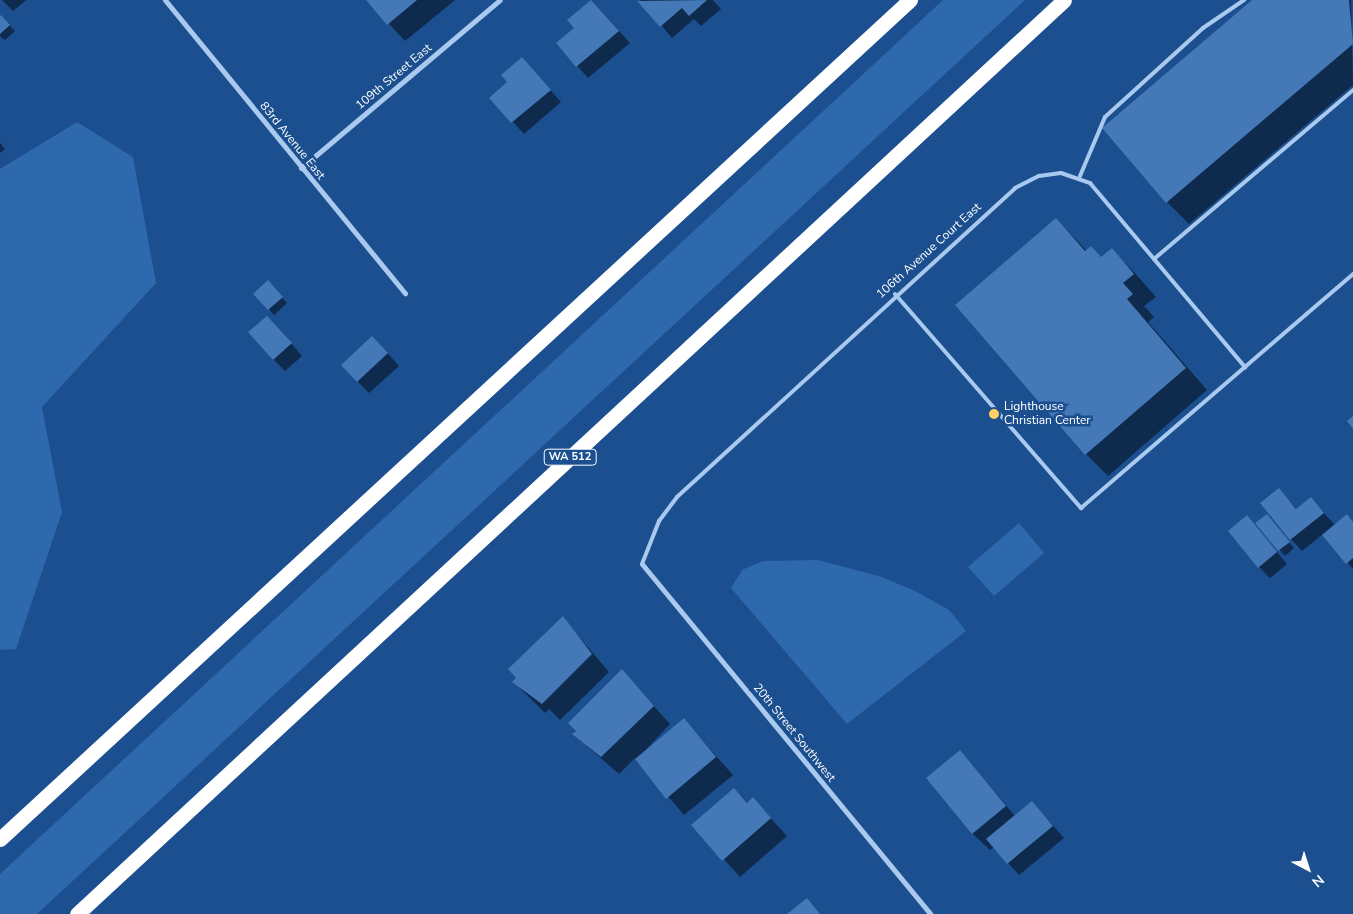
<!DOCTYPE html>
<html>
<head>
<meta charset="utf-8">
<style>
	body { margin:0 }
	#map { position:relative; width:1353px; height:914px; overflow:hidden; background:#1b4f8f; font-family:"Nunito Sans",sans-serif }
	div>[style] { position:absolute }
	.green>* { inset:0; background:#2e69ad }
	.shadow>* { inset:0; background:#0007 }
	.building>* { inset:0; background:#4478b7 }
	.lane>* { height:4px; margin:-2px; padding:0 2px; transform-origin:2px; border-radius:2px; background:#a9c9ee }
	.street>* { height:5px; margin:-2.5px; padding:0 2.5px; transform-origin:2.5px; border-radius:2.5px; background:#a9c9ee }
	.highway>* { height:15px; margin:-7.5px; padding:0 7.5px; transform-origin:7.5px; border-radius:7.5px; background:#fff }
	.dots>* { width:14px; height:14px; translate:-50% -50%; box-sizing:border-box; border:2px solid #1b4f8f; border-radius:50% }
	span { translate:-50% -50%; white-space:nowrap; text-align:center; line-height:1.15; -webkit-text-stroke:5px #1b4f8f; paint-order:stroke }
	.shield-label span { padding:1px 4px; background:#1b4f8f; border:1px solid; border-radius:4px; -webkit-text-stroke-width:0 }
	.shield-label { font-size:11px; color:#fff; font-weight:700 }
	.street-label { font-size:12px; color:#fff }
	.poi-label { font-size:12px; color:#fff }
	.left { translate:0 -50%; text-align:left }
	.north { position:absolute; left:1283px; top:844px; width:50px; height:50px; -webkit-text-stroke:4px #1b4f8f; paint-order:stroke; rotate:140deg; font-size:14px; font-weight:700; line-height:20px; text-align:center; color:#fff }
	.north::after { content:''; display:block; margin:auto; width:18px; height:22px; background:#fff; clip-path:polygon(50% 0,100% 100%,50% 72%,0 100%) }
</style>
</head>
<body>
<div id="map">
	<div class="green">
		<div style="clip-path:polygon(943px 0,1025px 0,37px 914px,0 914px,0 874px)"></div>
		<div style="clip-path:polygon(77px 122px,133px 157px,156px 283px,42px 407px,62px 512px,16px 649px,0 650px,0 169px)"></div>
		<div style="clip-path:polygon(1019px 523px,1044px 553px,994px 596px,968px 567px)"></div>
		<div style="clip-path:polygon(818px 560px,882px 577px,917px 592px,949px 610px,966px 631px,847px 724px,731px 588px,742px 570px,763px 561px)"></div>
	</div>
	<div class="shadow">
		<div style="clip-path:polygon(2px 0,26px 0,13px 11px)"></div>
		<div style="clip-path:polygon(367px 0,455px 0,405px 41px)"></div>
		<div style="clip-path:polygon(640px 0,713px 0,721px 9px,701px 26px,694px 19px,672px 38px)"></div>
		<div style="clip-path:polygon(1254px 0,1351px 0,1353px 85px,1189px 224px,1167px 202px)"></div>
		<div style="clip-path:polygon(592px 1px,630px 43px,588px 78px,557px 43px,576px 28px,569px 20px)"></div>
		<div style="clip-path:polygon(1px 17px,15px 31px,5px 40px,0 36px)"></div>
		<div style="clip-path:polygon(522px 58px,561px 102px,524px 134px,491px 98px,509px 83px)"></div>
		<div style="clip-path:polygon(0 143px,5px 149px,0 153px)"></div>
		<div style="clip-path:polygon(1056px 219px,1087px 251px,1102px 258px,1112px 250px,1134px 272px,1156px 297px,1144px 306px,1154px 317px,1148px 322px,1207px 390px,1108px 476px,1086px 454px)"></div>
		<div style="clip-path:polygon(268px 282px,287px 303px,274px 315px,255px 294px)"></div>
		<div style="clip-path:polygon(279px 329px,302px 356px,285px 371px,273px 359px)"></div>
		<div style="clip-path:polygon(384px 349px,399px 366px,369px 393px,357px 381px)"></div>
		<div style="clip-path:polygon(1279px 490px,1298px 510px,1311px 499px,1335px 525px,1353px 522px,1353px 569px,1323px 534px,1302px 551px,1291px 539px)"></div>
		<div style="clip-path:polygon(1247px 517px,1287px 564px,1270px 578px,1259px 567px)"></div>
		<div style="clip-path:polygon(1272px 521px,1294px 548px,1285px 556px,1257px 523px)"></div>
		<div style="clip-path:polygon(563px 618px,609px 672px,560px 720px,549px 709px,545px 713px,514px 682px)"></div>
		<div style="clip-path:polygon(622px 671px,670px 724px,641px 755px,684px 720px,733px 775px,684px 815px,635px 758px,619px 774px,573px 734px)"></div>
		<div style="clip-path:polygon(960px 751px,1015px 816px,1032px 802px,1064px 838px,1019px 875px,994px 847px,990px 850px,972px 833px)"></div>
		<div style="clip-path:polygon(734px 789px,748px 803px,753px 799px,787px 836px,740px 877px,693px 825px)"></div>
	</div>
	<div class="building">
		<div style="clip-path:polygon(366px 0,417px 0,387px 25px)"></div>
		<div style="clip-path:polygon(591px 0,619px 31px,576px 67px,556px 43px,574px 28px,567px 20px)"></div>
		<div style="clip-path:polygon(707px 0,689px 16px,682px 8px,660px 27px,637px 1px)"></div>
		<div style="clip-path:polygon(1252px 0,1349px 0,1353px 44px,1166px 203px,1102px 128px)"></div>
		<div style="clip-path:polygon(1px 15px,10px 25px,0 34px,0 16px)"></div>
		<div style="clip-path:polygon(522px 57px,551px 90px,511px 123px,489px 98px,507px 82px,501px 75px)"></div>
		<div style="clip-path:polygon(1056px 218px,1085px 251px,1091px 246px,1101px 257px,1112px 248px,1134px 274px,1123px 283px,1133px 294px,1127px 299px,1186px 368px,1085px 455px,955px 305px)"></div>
		<div style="clip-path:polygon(268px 280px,283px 297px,268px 310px,253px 294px)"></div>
		<div style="clip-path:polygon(267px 316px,292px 343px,273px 360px,248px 332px)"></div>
		<div style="clip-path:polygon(372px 336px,388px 353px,357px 382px,341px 365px)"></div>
		<div style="clip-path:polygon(1353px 416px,1353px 429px,1347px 421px)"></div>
		<div style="clip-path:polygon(1279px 488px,1296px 509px,1311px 497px,1324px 513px,1290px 540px,1260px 503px)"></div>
		<div style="clip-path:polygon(1267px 514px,1290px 542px,1278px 551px,1255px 523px)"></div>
		<div style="clip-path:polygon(1347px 514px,1353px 522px,1353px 558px,1346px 564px,1322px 535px)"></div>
		<div style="clip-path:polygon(1247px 515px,1277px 552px,1258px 568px,1228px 531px)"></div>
		<div style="clip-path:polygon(563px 616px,592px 654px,542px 704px,512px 682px,516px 678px,508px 669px)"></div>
		<div style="clip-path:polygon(622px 669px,654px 706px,601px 757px,572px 734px,576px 731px,568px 723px)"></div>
		<div style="clip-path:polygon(684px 718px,716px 757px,666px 799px,635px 759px)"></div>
		<div style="clip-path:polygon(960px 750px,1006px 806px,972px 834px,926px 778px)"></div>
		<div style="clip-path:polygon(734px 788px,747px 803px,753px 797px,771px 818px,722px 861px,691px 825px)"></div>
		<div style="clip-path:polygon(1032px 801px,1053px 826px,1007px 864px,986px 839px)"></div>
		<div style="clip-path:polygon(807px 898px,820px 914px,787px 914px)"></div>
	</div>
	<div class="lane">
		<div style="left:1080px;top:176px;width:64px;rotate:-67deg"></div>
		<div style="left:1105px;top:117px;width:132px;rotate:-42.2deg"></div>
		<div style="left:1203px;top:28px;width:50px;rotate:-34.3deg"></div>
		<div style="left:1154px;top:259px;width:261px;rotate:-40.3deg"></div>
		<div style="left:895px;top:294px;width:284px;rotate:49deg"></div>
		<div style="left:1081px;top:508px;width:359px;rotate:-40.7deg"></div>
		<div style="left:642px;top:564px;width:46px;rotate:-68.4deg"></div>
		<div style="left:659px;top:521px;width:30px;rotate:-53deg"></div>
		<div style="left:677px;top:497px;width:458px;rotate:-42.4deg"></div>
		<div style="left:1015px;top:188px;width:27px;rotate:-27deg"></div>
		<div style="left:1039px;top:176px;width:22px;rotate:-8deg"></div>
		<div style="left:1061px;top:173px;width:31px;rotate:19deg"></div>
		<div style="left:1090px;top:183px;width:241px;rotate:49.9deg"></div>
	</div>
	<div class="street">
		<div style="left:165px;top:0;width:379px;rotate:50.7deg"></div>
		<div style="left:301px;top:168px;width:260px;rotate:-40.2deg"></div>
		<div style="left:642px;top:564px;width:454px;rotate:50.5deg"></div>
	</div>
	<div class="highway">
		<div style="left:0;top:839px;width:1238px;rotate:-42.68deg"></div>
		<div style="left:77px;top:914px;width:1345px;rotate:-42.8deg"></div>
	</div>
	<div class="dots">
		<div style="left:994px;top:414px;background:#ffd166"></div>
	</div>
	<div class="shield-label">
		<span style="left:570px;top:457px">WA 512</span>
	</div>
	<div class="street-label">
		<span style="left:394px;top:77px;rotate:-40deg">109th Street East</span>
		<span style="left:292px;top:141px;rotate:51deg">83rd Avenue East</span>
		<span style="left:929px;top:251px;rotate:-42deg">106th Avenue Court East</span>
		<span style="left:794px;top:733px;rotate:51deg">20th Street Southwest</span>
	</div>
	<div class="poi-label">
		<span class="left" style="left:1004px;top:414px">Lighthouse<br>Christian Center</span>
	</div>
	<div class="north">N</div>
</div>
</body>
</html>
